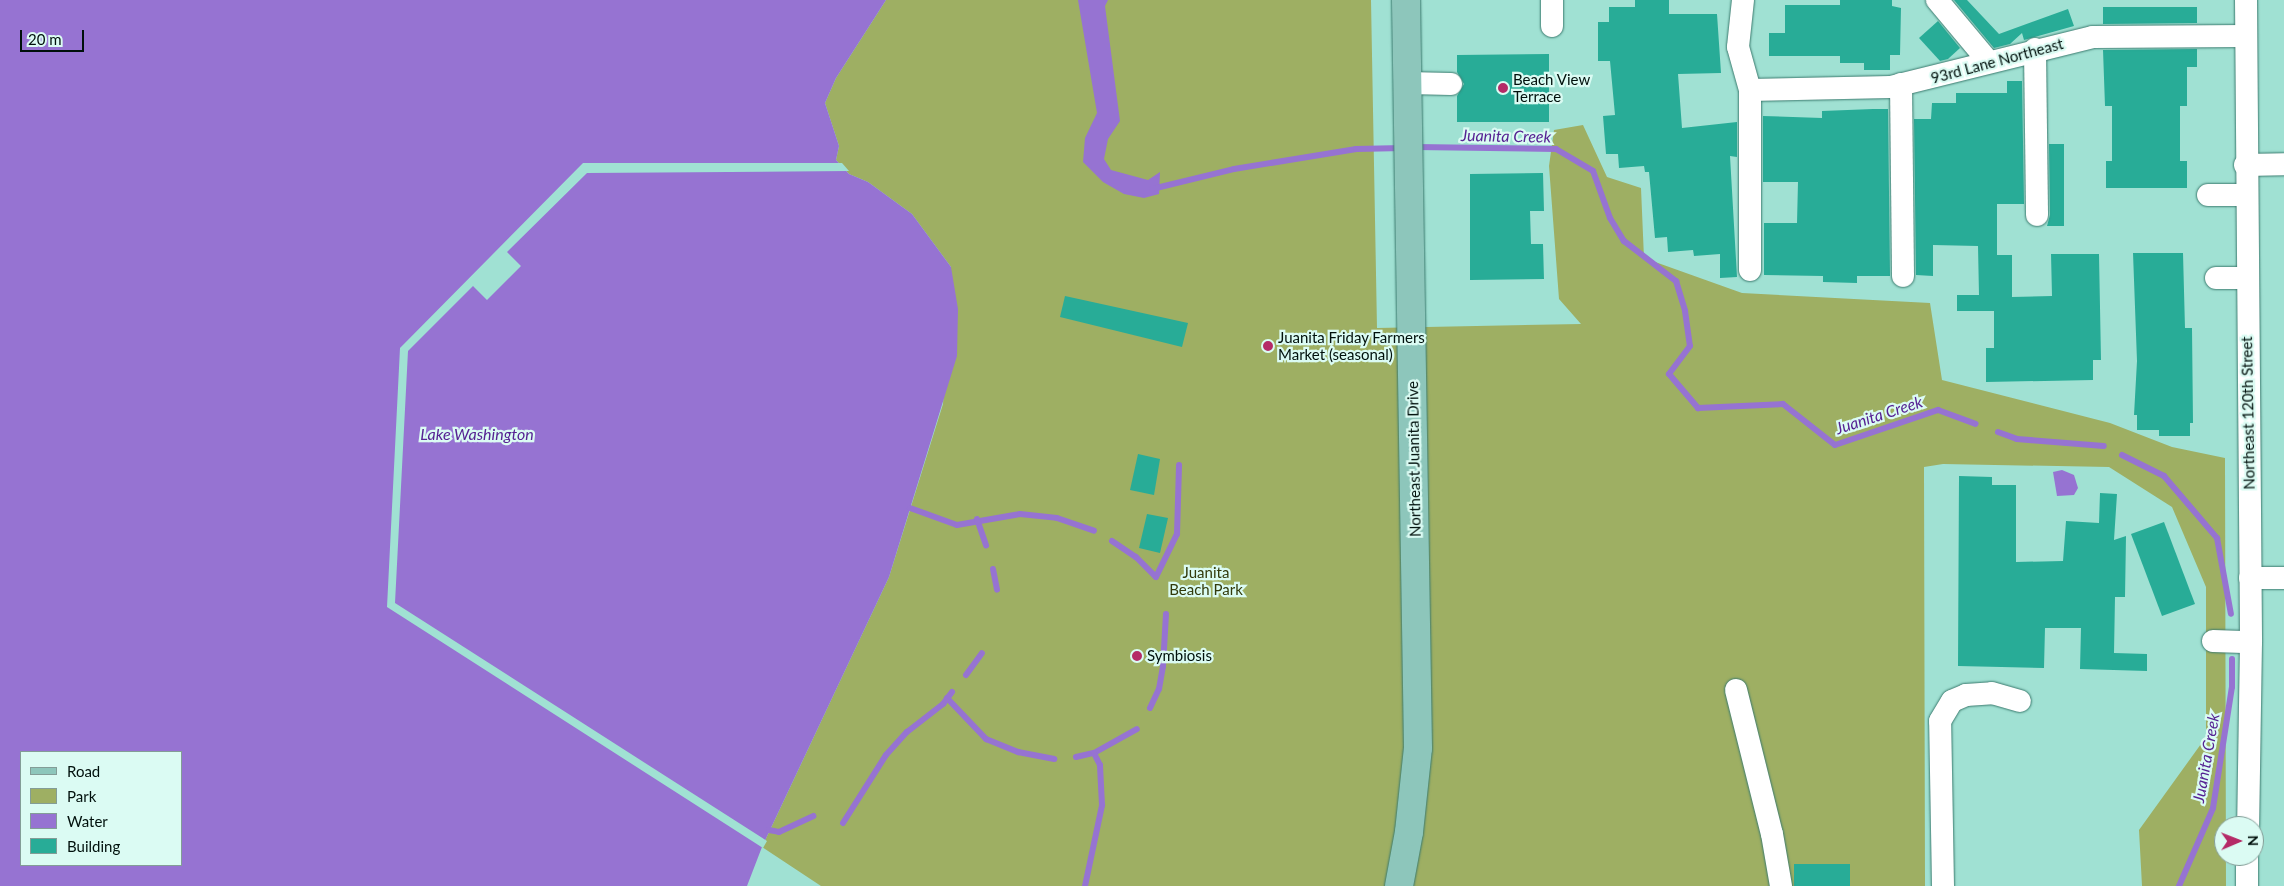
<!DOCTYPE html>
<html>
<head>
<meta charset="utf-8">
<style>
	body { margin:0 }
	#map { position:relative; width:2284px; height:886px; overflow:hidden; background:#a0e1d3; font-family:Lato,sans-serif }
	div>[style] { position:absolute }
	.green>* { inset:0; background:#9eaf63 }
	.water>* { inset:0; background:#9673d2 }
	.pier>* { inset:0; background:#a0e1d3 }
	.stream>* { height:6px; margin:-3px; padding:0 3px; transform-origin:3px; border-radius:3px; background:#9673d2 }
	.building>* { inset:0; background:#28ac97 }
	.roads { filter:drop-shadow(0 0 1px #3b7a6e) drop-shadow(0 0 1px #3b7a6e) }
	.minor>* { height:22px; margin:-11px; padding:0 11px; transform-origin:11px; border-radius:11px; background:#fff }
	.major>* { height:28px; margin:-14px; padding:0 14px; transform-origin:14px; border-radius:14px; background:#8dc6bb }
	.dots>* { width:14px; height:14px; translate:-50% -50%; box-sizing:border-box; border:2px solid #dbfbf3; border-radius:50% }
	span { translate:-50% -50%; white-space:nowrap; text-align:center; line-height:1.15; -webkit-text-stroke:4.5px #dbfbf3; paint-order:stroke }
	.street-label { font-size:15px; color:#00100c }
	.poi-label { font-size:15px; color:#00100c }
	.left { translate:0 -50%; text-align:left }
	.park-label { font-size:15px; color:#323a0b }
	.water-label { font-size:16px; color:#562293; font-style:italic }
	.legend { position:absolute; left:20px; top:751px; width:162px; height:115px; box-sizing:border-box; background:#dbfbf3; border:1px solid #839d97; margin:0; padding:6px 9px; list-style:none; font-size:15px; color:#00100c }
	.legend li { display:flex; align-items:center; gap:10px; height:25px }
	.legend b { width:25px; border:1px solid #839d97 }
	.north { position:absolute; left:2214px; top:816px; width:50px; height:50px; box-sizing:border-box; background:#dbfbf3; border:1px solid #839d97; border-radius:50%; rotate:89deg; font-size:14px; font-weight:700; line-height:20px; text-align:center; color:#00100c }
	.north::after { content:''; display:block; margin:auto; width:18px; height:22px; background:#b52a67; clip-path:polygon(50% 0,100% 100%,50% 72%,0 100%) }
	.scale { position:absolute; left:20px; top:30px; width:64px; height:22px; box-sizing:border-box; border:2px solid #00100c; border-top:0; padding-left:6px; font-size:15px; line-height:18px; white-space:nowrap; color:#00100c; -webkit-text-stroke:4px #dbfbf3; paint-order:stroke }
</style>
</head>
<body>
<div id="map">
	<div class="green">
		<div style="clip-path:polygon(886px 0,1371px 0,1377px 328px,1581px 324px,1559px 299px,1549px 166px,1554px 130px,1583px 125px,1607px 177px,1641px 188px,1644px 258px,1742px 293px,1930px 303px,1942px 380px,2110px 423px,2172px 447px,2225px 458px,2226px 886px,2142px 886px,2139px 830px,2206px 737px,2206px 587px,2172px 507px,2109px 467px,1943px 464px,1924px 467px,1925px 886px,821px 886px,762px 847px,889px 577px,943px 404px,951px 267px,912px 214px,868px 182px,849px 174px,836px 160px,839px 146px,825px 103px,836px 78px)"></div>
	</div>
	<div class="water">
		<div style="clip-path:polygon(evenodd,0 0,886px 0,836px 78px,825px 103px,839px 146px,836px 160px,849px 174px,868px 182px,912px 214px,951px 267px,958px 309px,957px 356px,889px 577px,762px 847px,747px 886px,0 886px,0 0,21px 752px,181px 752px,181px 865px,21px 865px,21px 752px)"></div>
		<div style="clip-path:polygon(1078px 0,1108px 0,1105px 6px,1120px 121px,1108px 139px,1104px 159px,1111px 170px,1148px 180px,1160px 172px,1159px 194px,1144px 198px,1124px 194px,1103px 182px,1083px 162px,1085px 138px,1097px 113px)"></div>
		<div style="clip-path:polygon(2062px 470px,2074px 475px,2078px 488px,2074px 495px,2057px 496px,2053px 472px)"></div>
	</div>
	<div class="pier">
		<div style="clip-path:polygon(583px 163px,842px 163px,849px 171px,587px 173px,507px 252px,521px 266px,487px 300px,473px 286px,408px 351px,395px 603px,767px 841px,763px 848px,387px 607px,400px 348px)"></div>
	</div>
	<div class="stream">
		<div style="left:1416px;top:147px;width:140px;rotate:0.8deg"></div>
		<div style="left:1556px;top:149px;width:43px;rotate:30.7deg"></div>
		<div style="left:1593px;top:171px;width:50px;rotate:70.1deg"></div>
		<div style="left:1610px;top:218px;width:27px;rotate:59deg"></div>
		<div style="left:1624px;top:241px;width:66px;rotate:37.6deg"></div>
		<div style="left:1676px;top:281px;width:31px;rotate:73deg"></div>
		<div style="left:1685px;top:311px;width:35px;rotate:82deg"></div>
		<div style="left:1690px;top:346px;width:35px;rotate:127deg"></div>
		<div style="left:1669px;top:374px;width:45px;rotate:49.5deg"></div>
		<div style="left:1698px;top:408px;width:85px;rotate:-2.7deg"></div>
		<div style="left:1783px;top:404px;width:66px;rotate:38.3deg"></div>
		<div style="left:1835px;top:445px;width:109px;rotate:-18.8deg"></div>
		<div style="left:1938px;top:410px;width:40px;rotate:20.2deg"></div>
		<div style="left:1152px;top:189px;width:84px;rotate:-13.7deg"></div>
		<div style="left:1234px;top:169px;width:124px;rotate:-9.3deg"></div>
		<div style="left:1356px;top:149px;width:47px;rotate:-1.2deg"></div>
		<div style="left:1998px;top:432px;width:20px;rotate:20deg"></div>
		<div style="left:2017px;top:439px;width:87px;rotate:4.6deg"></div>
		<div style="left:2122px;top:455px;width:47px;rotate:26.6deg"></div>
		<div style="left:2164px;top:476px;width:82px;rotate:49.5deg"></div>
		<div style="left:2217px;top:538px;width:77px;rotate:79.6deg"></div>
		<div style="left:910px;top:508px;width:50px;rotate:19.9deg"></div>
		<div style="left:957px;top:525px;width:64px;rotate:-9.9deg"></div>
		<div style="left:1020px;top:514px;width:37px;rotate:6deg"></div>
		<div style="left:1057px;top:518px;width:39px;rotate:19deg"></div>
		<div style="left:977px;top:519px;width:28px;rotate:71deg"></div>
		<div style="left:1112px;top:541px;width:29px;rotate:34deg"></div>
		<div style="left:1136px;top:557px;width:28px;rotate:45deg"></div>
		<div style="left:1156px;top:577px;width:48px;rotate:-64deg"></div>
		<div style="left:1177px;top:534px;width:69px;rotate:-88.3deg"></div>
		<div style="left:993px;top:569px;width:21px;rotate:79deg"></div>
		<div style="left:966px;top:675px;width:27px;rotate:-54deg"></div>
		<div style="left:947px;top:698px;width:57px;rotate:46.4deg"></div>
		<div style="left:986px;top:739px;width:35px;rotate:22deg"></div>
		<div style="left:1018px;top:752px;width:37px;rotate:11deg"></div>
		<div style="left:1150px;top:708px;width:21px;rotate:-65deg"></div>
		<div style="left:1159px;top:689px;width:23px;rotate:-80deg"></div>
		<div style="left:1163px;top:666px;width:52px;rotate:-86.7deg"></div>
		<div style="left:1076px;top:757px;width:18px;rotate:-13deg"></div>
		<div style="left:1094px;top:753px;width:49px;rotate:-29.2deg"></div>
		<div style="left:843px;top:823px;width:80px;rotate:-57.7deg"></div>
		<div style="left:886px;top:755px;width:31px;rotate:-48deg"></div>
		<div style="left:907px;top:732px;width:46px;rotate:-37.9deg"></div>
		<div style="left:943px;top:704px;width:15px;rotate:-53deg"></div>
		<div style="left:769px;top:830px;width:10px;rotate:11deg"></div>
		<div style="left:779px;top:832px;width:38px;rotate:-25deg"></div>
		<div style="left:1085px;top:886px;width:83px;rotate:-78.1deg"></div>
		<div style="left:1102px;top:805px;width:40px;rotate:-92.9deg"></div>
		<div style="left:1100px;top:765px;width:13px;rotate:-117deg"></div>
		<div style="left:2179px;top:886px;width:85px;rotate:-66.4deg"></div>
		<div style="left:2213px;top:808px;width:122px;rotate:-81.1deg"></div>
		<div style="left:2232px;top:687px;width:28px;rotate:-90deg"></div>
	</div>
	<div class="building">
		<div style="clip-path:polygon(1635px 0,1669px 0,1669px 14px,1717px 14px,1721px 73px,1678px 74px,1682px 128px,1737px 122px,1737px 157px,1730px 156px,1737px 277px,1720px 278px,1720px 254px,1694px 256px,1693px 250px,1668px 252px,1667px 237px,1655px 238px,1649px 172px,1645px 172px,1644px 166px,1619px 168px,1618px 154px,1606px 154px,1603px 116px,1615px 115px,1610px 61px,1598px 61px,1598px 22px,1609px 22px,1609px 7px,1635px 7px)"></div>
		<div style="clip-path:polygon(1840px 0,1892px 0,1892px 6px,1901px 8px,1900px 55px,1890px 55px,1890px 70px,1864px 70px,1864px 63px,1840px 63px,1840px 56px,1769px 56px,1769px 33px,1785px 33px,1785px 5px,1840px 5px)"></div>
		<div style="clip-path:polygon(1954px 0,1967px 0,1999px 34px,2068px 9px,2074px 26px,2024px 40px,2022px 33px,2010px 44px,1994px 48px)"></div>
		<div style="clip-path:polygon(2103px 7px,2197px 7px,2197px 23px,2103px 24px)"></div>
		<div style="clip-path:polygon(1938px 21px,1960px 48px,1948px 59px,1940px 61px,1919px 38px)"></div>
		<div style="clip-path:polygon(2197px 49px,2197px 67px,2187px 67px,2187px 106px,2180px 106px,2180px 161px,2187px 161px,2187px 188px,2106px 188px,2106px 161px,2112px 161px,2112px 106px,2105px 106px,2103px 50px)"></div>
		<div style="clip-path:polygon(1549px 54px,1549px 122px,1457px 122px,1457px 96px,1464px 84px,1457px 72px,1457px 55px)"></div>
		<div style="clip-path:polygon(2007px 81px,2022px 81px,2024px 204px,1997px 204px,1997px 255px,2012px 255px,2012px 297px,2052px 296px,2051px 254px,2099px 254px,2101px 360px,2093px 360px,2093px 380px,1986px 382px,1986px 348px,1994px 348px,1994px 311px,1957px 311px,1957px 295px,1979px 295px,1978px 246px,1933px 245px,1933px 276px,1916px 275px,1914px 119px,1931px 119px,1932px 103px,1956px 103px,1956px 93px,2007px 93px)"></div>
		<div style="clip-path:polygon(1873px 109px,1888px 109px,1890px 276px,1857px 276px,1857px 283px,1823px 282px,1823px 276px,1764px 275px,1764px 223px,1797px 223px,1798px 182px,1763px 182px,1763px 116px,1822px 118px,1822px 111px)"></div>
		<div style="clip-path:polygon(2049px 144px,2064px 144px,2064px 226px,2047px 226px,2050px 215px)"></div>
		<div style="clip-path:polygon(1543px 173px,1544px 211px,1530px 211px,1531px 244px,1543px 244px,1544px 279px,1470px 280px,1470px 174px)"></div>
		<div style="clip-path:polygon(2133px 253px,2183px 253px,2185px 328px,2192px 328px,2193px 423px,2190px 423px,2190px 436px,2159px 436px,2159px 430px,2137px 430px,2137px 415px,2134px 415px,2137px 361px)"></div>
		<div style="clip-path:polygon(1065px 296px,1188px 323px,1182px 347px,1060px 317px)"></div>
		<div style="clip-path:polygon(1138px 454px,1160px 459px,1154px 495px,1130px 490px)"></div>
		<div style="clip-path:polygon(1959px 476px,1992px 477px,1992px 485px,2016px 485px,2016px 562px,2063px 561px,2066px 521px,2099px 523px,2100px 493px,2117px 494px,2114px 540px,2126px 536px,2125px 597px,2115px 597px,2114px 653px,2147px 654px,2147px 671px,2080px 669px,2081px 628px,2045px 628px,2044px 668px,1958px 666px)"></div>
		<div style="clip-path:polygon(1147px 514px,1168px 518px,1160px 553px,1139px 548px)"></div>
		<div style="clip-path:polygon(2164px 522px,2195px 604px,2162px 616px,2131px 534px)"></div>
		<div style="clip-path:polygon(1794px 864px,1850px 864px,1850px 886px,1794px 886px)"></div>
	</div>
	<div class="roads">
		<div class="minor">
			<div style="left:1552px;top:0;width:26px;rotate:90deg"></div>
			<div style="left:1743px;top:0;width:47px;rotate:96.1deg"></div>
			<div style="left:1738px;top:47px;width:45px;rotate:74.4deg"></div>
			<div style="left:1750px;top:90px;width:180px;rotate:90deg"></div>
			<div style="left:1937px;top:0;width:80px;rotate:50.1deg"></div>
			<div style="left:2246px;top:0;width:642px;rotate:89.55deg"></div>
			<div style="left:2251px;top:642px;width:184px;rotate:90.9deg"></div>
			<div style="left:2035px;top:49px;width:166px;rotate:89.3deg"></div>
			<div style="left:1408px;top:83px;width:43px;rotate:1.3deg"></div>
			<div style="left:1901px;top:84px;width:192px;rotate:89.4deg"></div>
			<div style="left:1750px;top:90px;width:141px;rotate:-1.2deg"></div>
			<div style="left:1891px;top:87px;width:208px;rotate:-13.9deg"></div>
			<div style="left:2093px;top:37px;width:152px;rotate:-0.4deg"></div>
			<div style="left:2245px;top:165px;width:39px;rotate:-1deg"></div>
			<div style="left:2208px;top:195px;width:37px"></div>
			<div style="left:2216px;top:278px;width:30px"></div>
			<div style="left:2250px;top:578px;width:34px"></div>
			<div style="left:2213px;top:641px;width:38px;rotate:2deg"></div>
			<div style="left:1736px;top:690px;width:148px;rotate:76deg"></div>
			<div style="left:1772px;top:834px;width:53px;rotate:80.2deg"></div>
			<div style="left:1943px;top:886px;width:165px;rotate:-91deg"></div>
			<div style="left:1940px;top:721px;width:23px;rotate:-59deg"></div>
			<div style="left:1952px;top:701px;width:15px;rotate:-23deg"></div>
			<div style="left:1966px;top:695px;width:26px;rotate:-4deg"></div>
			<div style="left:1992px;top:693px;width:29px;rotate:16deg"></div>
			<div style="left:2247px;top:886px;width:30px;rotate:-90deg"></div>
		</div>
		<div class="major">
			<div style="left:1399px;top:886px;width:55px;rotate:-79.5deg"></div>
			<div style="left:1409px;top:832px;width:84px;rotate:-83.9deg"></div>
			<div style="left:1418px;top:748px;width:748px;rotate:-90.92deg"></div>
		</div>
	</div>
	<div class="dots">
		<div style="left:1503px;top:88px;background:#b52a67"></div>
		<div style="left:1268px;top:346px;background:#b52a67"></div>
		<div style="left:1137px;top:656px;background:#b52a67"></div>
	</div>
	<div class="street-label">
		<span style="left:1997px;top:61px;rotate:-15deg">93rd Lane Northeast</span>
		<span style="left:2248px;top:413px;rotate:-91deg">Northeast 120th Street</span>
		<span style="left:1414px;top:459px;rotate:-91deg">Northeast Juanita Drive</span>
	</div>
	<div class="poi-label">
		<span class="left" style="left:1513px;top:88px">Beach View<br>Terrace</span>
		<span class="left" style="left:1278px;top:346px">Juanita Friday Farmers<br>Market (seasonal)</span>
		<span class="left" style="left:1147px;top:656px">Symbiosis</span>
	</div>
	<div class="park-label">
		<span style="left:1206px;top:581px">Juanita<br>Beach Park</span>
	</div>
	<div class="water-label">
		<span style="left:1506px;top:136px;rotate:1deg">Juanita Creek</span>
		<span style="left:1879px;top:415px;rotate:-18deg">Juanita Creek</span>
		<span style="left:477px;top:434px">Lake Washington</span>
		<span style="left:2206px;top:758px;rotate:-80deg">Juanita Creek</span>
	</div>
	<ul class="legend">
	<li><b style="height:6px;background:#8dc6bb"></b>Road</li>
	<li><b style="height:14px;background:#9eaf63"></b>Park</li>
	<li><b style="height:14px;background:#9673d2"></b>Water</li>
	<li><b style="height:14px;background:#28ac97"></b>Building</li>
	</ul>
	<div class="north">N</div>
	<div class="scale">20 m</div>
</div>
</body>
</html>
